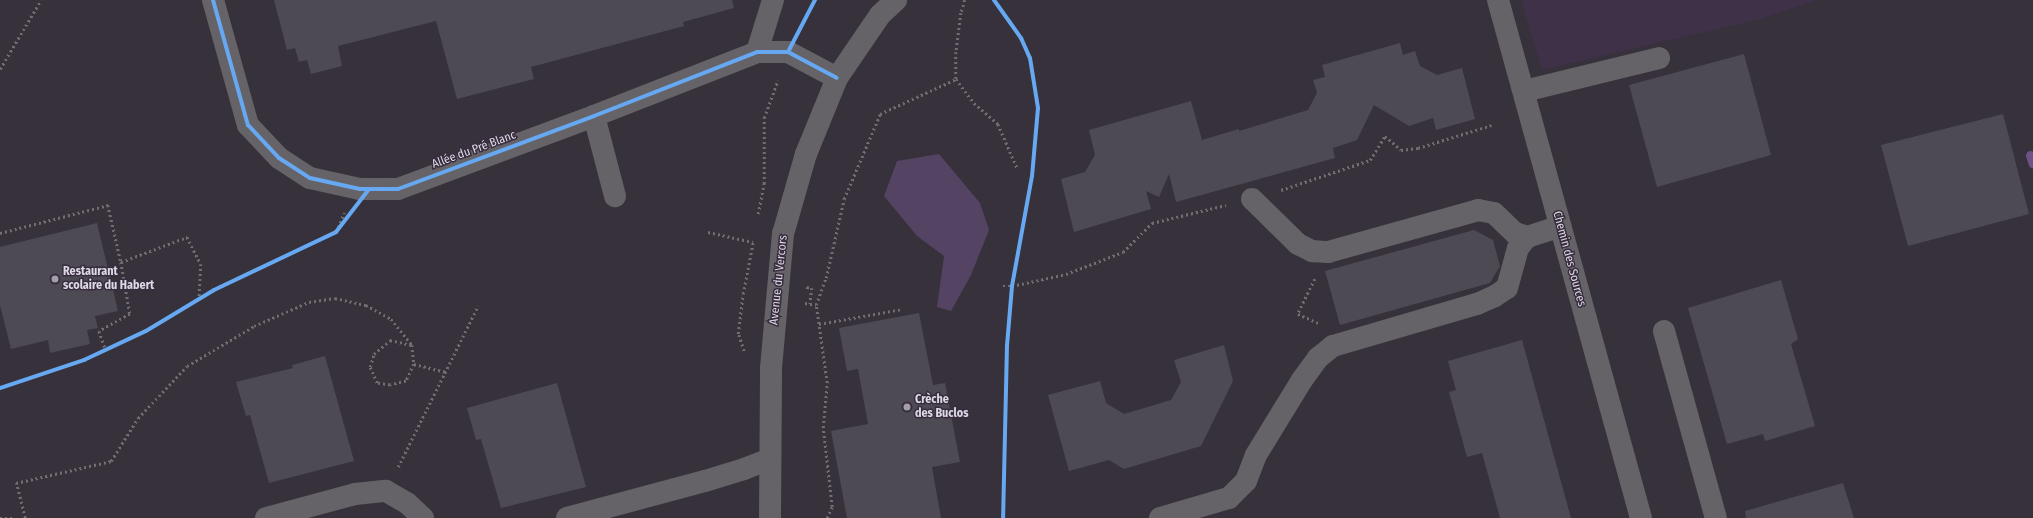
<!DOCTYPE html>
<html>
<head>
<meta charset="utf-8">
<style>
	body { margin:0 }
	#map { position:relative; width:2033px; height:518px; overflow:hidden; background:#36313b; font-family:"Fira Sans Condensed",sans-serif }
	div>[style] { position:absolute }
	.built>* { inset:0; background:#3e3148 }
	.green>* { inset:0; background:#544363 }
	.stream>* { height:9px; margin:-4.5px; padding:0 4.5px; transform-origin:4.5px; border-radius:4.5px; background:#6e5285 }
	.building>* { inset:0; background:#4e4a53 }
	.path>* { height:2.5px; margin-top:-1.25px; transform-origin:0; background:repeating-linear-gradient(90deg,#706e72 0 2px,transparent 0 5px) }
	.minor>* { height:22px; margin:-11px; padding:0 11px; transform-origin:11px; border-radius:11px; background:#656367 }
	.cycleway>* { height:4px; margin:-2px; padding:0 2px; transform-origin:2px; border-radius:2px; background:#66a8f1 }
	.dots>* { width:11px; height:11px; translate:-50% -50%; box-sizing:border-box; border:2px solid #372d3f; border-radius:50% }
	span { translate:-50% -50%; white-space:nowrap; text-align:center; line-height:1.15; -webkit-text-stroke:3px #372d3f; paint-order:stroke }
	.street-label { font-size:12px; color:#ded8e4 }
	.poi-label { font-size:12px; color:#ded8e4; font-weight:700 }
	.left { translate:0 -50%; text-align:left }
</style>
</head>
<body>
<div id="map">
	<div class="built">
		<div style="clip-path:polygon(1521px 0,1817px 0,1761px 19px,1542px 70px)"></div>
	</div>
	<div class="green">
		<div style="clip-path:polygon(939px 154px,980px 203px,989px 230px,971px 275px,951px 311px,937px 307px,944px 256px,917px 236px,884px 196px,897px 161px)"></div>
	</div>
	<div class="stream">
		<div style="left:2030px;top:155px;width:9px;rotate:72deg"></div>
	</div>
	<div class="building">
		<div style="clip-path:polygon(274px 0,732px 0,734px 8px,683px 22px,684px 26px,531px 67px,534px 79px,457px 99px,436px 21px,338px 46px,342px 66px,311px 74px,307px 60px,299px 62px,295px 48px,287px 50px)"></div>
		<div style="clip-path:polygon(1400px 43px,1403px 55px,1415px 51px,1420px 66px,1437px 75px,1462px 68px,1475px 119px,1436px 130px,1433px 118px,1409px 126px,1374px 105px,1357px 140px,1333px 148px,1335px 158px,1176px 202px,1169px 174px,1159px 197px,1146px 191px,1151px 209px,1074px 232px,1061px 179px,1085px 172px,1095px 155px,1089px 130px,1191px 101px,1202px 140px,1239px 129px,1239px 131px,1308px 110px,1317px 93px,1313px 80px,1325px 77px,1322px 65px)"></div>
		<div style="clip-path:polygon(1744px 54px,1771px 155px,1657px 187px,1629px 85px)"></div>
		<div style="clip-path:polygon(2003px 114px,2029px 214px,1908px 246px,1881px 145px)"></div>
		<div style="clip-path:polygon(97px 223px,118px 311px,95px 316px,98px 328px,87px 330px,90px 344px,50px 353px,48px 340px,11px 349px,0 305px,0 247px)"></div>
		<div style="clip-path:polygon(1474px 230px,1493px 240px,1500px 266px,1490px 283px,1340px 325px,1325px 271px)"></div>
		<div style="clip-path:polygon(1781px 280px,1798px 339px,1791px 344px,1815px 426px,1765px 441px,1763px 434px,1727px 444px,1688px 308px)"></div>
		<div style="clip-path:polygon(919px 313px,933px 385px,945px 383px,960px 462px,932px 467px,941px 518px,847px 518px,831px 431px,868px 424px,858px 369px,847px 371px,839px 328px)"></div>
		<div style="clip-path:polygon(1522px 340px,1571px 518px,1500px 518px,1482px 453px,1467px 457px,1449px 392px,1456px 390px,1448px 361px)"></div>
		<div style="clip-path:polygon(1224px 345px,1233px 381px,1201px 446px,1124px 469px,1109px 460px,1069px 471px,1048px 395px,1100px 381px,1106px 403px,1124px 414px,1171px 400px,1181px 382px,1174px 360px)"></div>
		<div style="clip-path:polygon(325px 356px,354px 461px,269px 483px,250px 415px,246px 416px,236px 382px,293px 368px,292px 365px)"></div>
		<div style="clip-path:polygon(557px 383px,586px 487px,501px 508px,481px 439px,476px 440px,467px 408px)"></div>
		<div style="clip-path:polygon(1843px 483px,1854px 518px,1746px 518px,1745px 511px)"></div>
	</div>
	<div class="path">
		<div style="left:965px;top:0;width:14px;rotate:107deg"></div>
		<div style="left:961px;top:13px;width:39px;rotate:97deg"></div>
		<div style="left:956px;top:52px;width:27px;rotate:90deg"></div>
		<div style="left:956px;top:79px;width:30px;rotate:53deg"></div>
		<div style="left:974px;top:103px;width:32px;rotate:41deg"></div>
		<div style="left:998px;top:124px;width:50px;rotate:66.5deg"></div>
		<div style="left:0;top:69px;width:80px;rotate:-59.3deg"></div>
		<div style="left:1281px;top:190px;width:94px;rotate:-18.6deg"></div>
		<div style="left:1370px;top:160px;width:28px;rotate:-58deg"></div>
		<div style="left:1385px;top:136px;width:21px;rotate:41deg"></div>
		<div style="left:1401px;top:150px;width:17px;rotate:-7deg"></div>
		<div style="left:1418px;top:148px;width:77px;rotate:-17.3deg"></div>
		<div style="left:758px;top:214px;width:31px;rotate:-79deg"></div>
		<div style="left:764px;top:184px;width:66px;rotate:-90deg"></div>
		<div style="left:764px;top:118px;width:40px;rotate:-69.8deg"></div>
		<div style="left:336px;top:232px;width:21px;rotate:-67deg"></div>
		<div style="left:708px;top:232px;width:46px;rotate:12.5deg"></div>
		<div style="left:0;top:233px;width:112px;rotate:-14.5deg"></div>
		<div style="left:108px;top:205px;width:58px;rotate:77.2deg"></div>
		<div style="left:121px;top:262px;width:53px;rotate:80.2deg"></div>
		<div style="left:130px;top:314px;width:35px;rotate:151deg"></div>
		<div style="left:99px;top:331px;width:20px;rotate:70deg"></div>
		<div style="left:121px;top:262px;width:71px;rotate:-20.7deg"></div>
		<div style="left:187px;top:237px;width:30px;rotate:63deg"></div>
		<div style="left:201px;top:264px;width:35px;rotate:93deg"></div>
		<div style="left:1315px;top:279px;width:39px;rotate:116deg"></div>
		<div style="left:1298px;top:314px;width:22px;rotate:24deg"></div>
		<div style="left:1003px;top:286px;width:9px"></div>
		<div style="left:1012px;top:286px;width:55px;rotate:-12.5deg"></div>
		<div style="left:1066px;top:274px;width:61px;rotate:-21.1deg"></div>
		<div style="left:1123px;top:252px;width:41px;rotate:-45deg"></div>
		<div style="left:1152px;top:223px;width:76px;rotate:-13.7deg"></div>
		<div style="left:807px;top:289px;width:2px;rotate:-90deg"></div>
		<div style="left:807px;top:287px;width:5px;rotate:11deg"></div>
		<div style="left:812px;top:288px;width:16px;rotate:97deg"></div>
		<div style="left:805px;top:303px;width:11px;rotate:10deg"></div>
		<div style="left:819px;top:324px;width:84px;rotate:-10.2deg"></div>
		<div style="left:744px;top:351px;width:18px;rotate:-109deg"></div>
		<div style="left:738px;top:334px;width:40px;rotate:-82.9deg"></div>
		<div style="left:743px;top:294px;width:53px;rotate:-79.1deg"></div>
		<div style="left:414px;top:364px;width:33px;rotate:14deg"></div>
		<div style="left:398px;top:467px;width:180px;rotate:-63.6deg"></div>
		<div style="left:0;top:518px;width:13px"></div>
		<div style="left:25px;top:518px;width:36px;rotate:-104deg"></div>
		<div style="left:16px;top:483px;width:98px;rotate:-13deg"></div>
		<div style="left:111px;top:461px;width:51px;rotate:-57.9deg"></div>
		<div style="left:138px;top:418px;width:71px;rotate:-46.7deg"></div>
		<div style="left:187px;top:366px;width:78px;rotate:-30.8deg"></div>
		<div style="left:254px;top:326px;width:60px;rotate:-23.6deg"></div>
		<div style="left:309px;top:302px;width:26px;rotate:-9deg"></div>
		<div style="left:335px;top:298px;width:32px;rotate:13deg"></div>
		<div style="left:366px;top:305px;width:29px;rotate:29deg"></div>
		<div style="left:391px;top:319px;width:33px;rotate:51deg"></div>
		<div style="left:412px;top:345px;width:19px;rotate:84deg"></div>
		<div style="left:414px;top:364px;width:19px;rotate:115deg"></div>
		<div style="left:406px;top:381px;width:16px;rotate:166deg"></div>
		<div style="left:390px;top:385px;width:13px;rotate:-171deg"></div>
		<div style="left:377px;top:383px;width:17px;rotate:-114deg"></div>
		<div style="left:370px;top:367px;width:14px;rotate:-73deg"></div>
		<div style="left:374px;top:354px;width:21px;rotate:-41deg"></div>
		<div style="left:390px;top:340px;width:23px;rotate:13deg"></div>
		<div style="left:827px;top:518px;width:12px;rotate:-66deg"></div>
		<div style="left:832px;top:507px;width:80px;rotate:-96.5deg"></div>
		<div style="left:823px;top:428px;width:45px;rotate:-84.9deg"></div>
		<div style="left:827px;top:383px;width:79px;rotate:-98deg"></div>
		<div style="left:816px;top:305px;width:29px;rotate:-70deg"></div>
		<div style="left:826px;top:278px;width:81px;rotate:-77.2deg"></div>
		<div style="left:844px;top:199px;width:92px;rotate:-67deg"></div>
		<div style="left:880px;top:114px;width:84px;rotate:-24.7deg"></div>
	</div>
	<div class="minor">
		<div style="left:213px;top:0;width:130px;rotate:74.4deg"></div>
		<div style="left:248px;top:125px;width:45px;rotate:46.8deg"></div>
		<div style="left:279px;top:158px;width:37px;rotate:33deg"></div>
		<div style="left:310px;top:178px;width:51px;rotate:12.4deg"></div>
		<div style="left:360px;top:189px;width:38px"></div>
		<div style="left:398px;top:189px;width:209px;rotate:-20.4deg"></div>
		<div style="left:594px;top:116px;width:175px;rotate:-21.4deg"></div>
		<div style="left:757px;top:52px;width:31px"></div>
		<div style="left:788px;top:52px;width:55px;rotate:28deg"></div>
		<div style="left:1498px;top:0;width:537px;rotate:74.57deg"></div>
		<div style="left:757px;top:52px;width:54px;rotate:-72.9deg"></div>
		<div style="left:1524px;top:91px;width:139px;rotate:-13.7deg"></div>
		<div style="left:594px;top:116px;width:83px;rotate:75.3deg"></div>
		<div style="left:1252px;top:199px;width:64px;rotate:44.4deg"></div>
		<div style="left:1298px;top:244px;width:16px;rotate:27deg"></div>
		<div style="left:1312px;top:251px;width:16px;rotate:4deg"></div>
		<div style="left:1328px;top:252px;width:156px;rotate:-15.6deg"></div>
		<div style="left:1478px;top:210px;width:16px;rotate:11deg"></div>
		<div style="left:1494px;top:213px;width:29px;rotate:44deg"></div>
		<div style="left:1515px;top:233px;width:13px;rotate:18deg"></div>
		<div style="left:1664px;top:331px;width:194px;rotate:74.5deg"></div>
		<div style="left:266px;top:518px;width:92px;rotate:-15.1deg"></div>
		<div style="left:355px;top:494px;width:31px;rotate:-6deg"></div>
		<div style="left:386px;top:491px;width:24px;rotate:30deg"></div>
		<div style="left:407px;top:503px;width:22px;rotate:43deg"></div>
		<div style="left:567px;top:518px;width:143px;rotate:-15deg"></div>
		<div style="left:705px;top:481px;width:41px;rotate:-17.1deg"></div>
		<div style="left:744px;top:469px;width:28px;rotate:-21deg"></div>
		<div style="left:770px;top:518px;width:150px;rotate:-89.6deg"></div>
		<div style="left:771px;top:368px;width:135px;rotate:-84.9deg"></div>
		<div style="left:783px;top:234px;width:83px;rotate:-74deg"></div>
		<div style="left:806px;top:154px;width:82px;rotate:-67.8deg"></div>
		<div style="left:837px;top:78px;width:76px;rotate:-55.7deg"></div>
		<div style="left:880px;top:15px;width:22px;rotate:-43deg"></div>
		<div style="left:1160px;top:518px;width:72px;rotate:-16.2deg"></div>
		<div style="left:1229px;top:498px;width:24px;rotate:-45deg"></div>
		<div style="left:1246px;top:481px;width:28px;rotate:-69deg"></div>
		<div style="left:1256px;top:455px;width:88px;rotate:-58.5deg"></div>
		<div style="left:1302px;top:380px;width:27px;rotate:-54deg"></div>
		<div style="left:1318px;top:358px;width:19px;rotate:-39deg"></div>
		<div style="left:1333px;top:346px;width:150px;rotate:-16.3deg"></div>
		<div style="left:1477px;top:304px;width:20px;rotate:-24deg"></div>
		<div style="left:1495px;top:296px;width:14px;rotate:-34deg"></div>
		<div style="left:1507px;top:288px;width:41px;rotate:-74.6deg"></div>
		<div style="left:1518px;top:248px;width:14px;rotate:-51deg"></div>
		<div style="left:1527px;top:237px;width:35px;rotate:-18deg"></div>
	</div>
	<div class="cycleway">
		<div style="left:213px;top:0;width:130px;rotate:74.4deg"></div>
		<div style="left:248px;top:125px;width:45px;rotate:46.8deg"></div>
		<div style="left:279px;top:158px;width:37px;rotate:33deg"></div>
		<div style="left:310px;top:178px;width:51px;rotate:12.4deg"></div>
		<div style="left:360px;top:189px;width:38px"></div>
		<div style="left:398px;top:189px;width:209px;rotate:-20.4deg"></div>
		<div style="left:594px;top:116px;width:175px;rotate:-21.4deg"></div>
		<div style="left:757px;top:52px;width:31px"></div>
		<div style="left:788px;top:52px;width:55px;rotate:28deg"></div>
		<div style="left:994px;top:0;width:47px;rotate:54.6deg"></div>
		<div style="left:1021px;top:38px;width:22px;rotate:66deg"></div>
		<div style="left:1030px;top:58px;width:51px;rotate:80.9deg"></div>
		<div style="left:1038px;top:108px;width:68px;rotate:95deg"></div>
		<div style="left:1032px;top:176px;width:112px;rotate:100.3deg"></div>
		<div style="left:1012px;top:286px;width:59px;rotate:94.8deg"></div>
		<div style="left:1007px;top:345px;width:173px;rotate:91.3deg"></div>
		<div style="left:788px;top:52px;width:59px;rotate:-62.6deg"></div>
		<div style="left:0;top:388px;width:89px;rotate:-18.4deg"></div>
		<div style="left:84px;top:360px;width:68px;rotate:-25.1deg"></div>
		<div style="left:146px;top:331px;width:79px;rotate:-31.1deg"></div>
		<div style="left:214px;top:290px;width:135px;rotate:-25.4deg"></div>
		<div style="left:336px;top:232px;width:54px;rotate:-52.5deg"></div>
	</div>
	<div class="dots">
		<div style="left:55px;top:279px;background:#a39ea9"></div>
		<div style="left:907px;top:407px;background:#a39ea9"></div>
	</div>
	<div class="street-label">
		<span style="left:474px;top:150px;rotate:-20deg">Allée du Pré Blanc</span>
		<span style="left:1569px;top:259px;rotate:75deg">Chemin des Sources</span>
		<span style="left:779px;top:280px;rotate:-84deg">Avenue du Vercors</span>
	</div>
	<div class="poi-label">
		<span class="left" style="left:63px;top:279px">Restaurant<br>scolaire du Habert</span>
		<span class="left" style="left:915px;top:407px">Crèche<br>des Buclos</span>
	</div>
</div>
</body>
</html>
